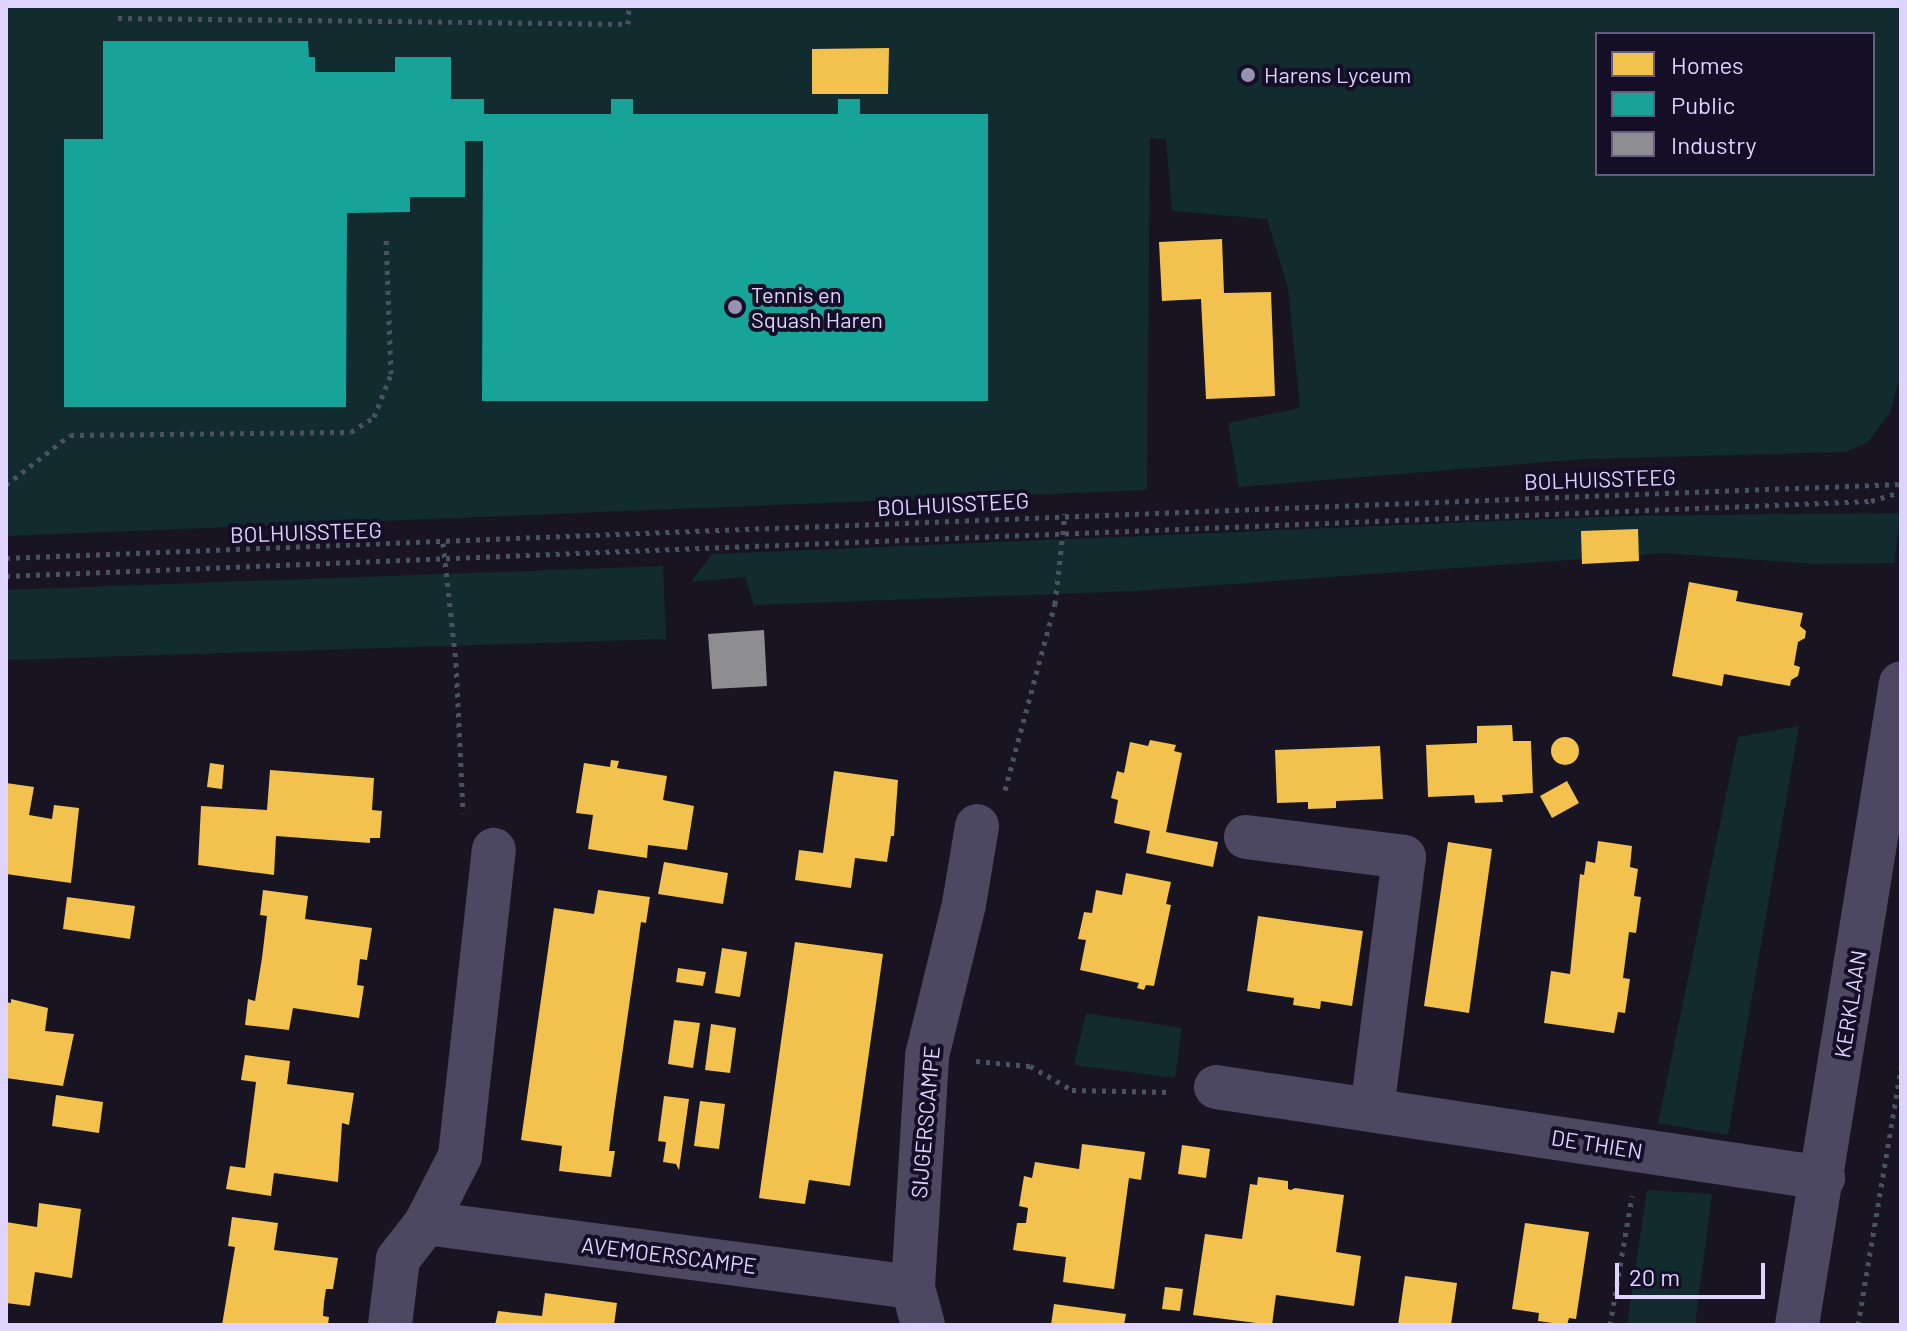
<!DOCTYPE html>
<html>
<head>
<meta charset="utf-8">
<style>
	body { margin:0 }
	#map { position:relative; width:1907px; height:1331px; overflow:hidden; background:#181421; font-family:Barlow,sans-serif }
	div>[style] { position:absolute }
	.green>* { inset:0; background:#122b2f }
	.homes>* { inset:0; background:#f2c14e }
	.round { border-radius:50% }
	.public>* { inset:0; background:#17a398 }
	.industry>* { inset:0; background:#8d8d92 }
	.path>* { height:5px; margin-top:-2.5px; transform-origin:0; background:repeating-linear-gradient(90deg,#485262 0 4px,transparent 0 10px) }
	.street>* { height:44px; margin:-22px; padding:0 22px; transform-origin:22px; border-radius:22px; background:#4d4862 }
	.dots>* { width:22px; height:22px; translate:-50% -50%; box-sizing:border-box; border:4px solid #150e27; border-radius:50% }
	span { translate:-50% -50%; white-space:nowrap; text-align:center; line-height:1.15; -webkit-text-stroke:8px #150e27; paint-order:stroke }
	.poi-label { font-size:22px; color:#ded4ff }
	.left { translate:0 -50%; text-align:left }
	.street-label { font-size:22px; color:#ded4ff }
	.frame { position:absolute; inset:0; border:8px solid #ded4ff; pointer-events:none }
	.legend { position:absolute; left:1595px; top:32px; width:280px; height:144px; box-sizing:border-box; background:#150e27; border:2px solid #655d7d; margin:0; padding:10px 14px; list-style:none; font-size:24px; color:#ded4ff }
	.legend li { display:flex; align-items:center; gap:16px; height:40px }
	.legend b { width:40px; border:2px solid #655d7d }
	.scale { position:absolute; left:1615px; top:1263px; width:150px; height:36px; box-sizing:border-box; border:4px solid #ded4ff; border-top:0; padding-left:10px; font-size:24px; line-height:28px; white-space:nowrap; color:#ded4ff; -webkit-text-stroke:6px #150e27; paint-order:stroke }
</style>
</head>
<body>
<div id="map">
	<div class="green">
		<div style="clip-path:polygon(evenodd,6px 6px,1901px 6px,1901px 374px,1890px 413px,1867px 443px,1845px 452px,1584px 459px,1239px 487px,1228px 423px,1300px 408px,1288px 288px,1267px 219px,1172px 211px,1166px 139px,1150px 138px,1147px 490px,6px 536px,6px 6px,1597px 34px,1873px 34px,1873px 174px,1597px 174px,1597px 34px)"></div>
		<div style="clip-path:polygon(1901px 513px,1894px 563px,1815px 564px,1665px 553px,1136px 591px,754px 605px,745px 577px,691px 582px,712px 554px,1617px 516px)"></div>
		<div style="clip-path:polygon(663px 566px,666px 639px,6px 660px,6px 590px)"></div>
		<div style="clip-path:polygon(1799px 726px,1728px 1135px,1658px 1123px,1738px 737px)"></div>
		<div style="clip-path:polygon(1086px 1013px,1182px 1028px,1175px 1078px,1074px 1065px)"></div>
		<div style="clip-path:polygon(1647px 1190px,1712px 1194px,1695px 1325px,1627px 1325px)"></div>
	</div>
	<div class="homes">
		<div style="clip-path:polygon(889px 48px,888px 94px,812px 94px,812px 49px)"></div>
		<div style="clip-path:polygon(1222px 239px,1224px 293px,1271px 292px,1275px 396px,1206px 399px,1201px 299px,1162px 301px,1159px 242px)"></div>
		<div style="clip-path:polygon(1638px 529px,1639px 561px,1582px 564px,1581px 531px)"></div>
		<div style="clip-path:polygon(1689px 582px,1738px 591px,1736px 601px,1803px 613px,1800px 626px,1806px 631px,1805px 638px,1798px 642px,1794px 665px,1800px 667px,1798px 676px,1791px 680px,1790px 686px,1724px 674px,1722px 686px,1672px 676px)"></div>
		<div style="clip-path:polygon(1512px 725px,1513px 741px,1531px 741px,1533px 793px,1502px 795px,1503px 802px,1475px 803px,1474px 795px,1428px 797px,1426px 745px,1477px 743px,1477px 726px)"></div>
		<div class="round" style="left:1551px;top:737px;width:28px;height:28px"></div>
		<div style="clip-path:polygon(1150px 740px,1176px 745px,1174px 751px,1182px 753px,1166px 832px,1218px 842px,1213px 867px,1146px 853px,1150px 831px,1114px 823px,1118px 800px,1111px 798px,1117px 771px,1124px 773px,1130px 742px,1148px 746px)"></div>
		<div style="clip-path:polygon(1380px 746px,1383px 799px,1336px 801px,1336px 808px,1308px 809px,1308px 802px,1277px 803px,1275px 750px)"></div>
		<div style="clip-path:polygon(611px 760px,619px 761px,617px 768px,667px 776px,663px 800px,694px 806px,687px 850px,648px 845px,647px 858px,588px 849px,593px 815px,576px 813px,584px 763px,610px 767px)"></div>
		<div style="clip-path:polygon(210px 763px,224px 765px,222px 789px,207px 787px)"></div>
		<div style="clip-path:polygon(270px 770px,374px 778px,372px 810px,382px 811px,380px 838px,370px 838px,370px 843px,276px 836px,274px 875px,198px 865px,201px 806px,267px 810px)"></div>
		<div style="clip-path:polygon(834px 771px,898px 780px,894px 836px,891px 836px,887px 862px,855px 858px,851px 888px,795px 880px,799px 850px,823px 853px)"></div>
		<div style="clip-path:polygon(1567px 781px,1579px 803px,1552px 818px,1540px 796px)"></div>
		<div style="clip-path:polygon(6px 783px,34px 787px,29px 815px,52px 819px,54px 805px,79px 808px,71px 883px,6px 874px)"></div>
		<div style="clip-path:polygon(1598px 841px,1632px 846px,1630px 867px,1638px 869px,1634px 896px,1641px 897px,1636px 933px,1629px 932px,1623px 978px,1630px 979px,1625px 1013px,1618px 1012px,1614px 1033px,1544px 1023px,1551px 971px,1570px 974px,1580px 874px,1584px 875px,1586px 861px,1595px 863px)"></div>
		<div style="clip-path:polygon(1448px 842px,1492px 849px,1469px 1013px,1424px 1006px)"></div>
		<div style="clip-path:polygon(664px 862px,728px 873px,723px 904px,658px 894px)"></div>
		<div style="clip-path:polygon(1126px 873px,1171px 882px,1166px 904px,1171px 905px,1154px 986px,1146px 985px,1144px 990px,1137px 988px,1139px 983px,1080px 970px,1086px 940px,1078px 939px,1084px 912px,1092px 913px,1096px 890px,1122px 895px)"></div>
		<div style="clip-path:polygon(263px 890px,308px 896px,305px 919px,372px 928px,367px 960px,360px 959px,357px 985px,364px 986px,359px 1018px,293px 1008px,289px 1030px,245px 1025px,248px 999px,255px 1001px,262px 958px,267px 916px,260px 915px)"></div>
		<div style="clip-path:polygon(598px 890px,650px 897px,646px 923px,641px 922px,614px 1112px,609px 1151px,615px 1151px,611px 1177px,559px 1171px,562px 1146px,521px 1140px,554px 908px,594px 914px)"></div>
		<div style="clip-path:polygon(67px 897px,135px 906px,130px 939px,63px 929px)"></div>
		<div style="clip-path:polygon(1258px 916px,1363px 931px,1352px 1006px,1321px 1001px,1320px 1009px,1293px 1005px,1294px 998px,1247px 991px)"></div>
		<div style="clip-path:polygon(795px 942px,883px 954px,850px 1186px,809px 1180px,805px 1204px,759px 1198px)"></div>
		<div style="clip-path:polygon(722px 948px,747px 952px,740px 997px,715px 993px)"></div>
		<div style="clip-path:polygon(678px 968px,706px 972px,703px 986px,676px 982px)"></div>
		<div style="clip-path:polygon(11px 999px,48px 1008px,45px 1031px,74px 1034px,63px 1086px,6px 1078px,6px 1002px,11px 1003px)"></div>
		<div style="clip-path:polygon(674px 1020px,700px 1023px,693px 1068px,668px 1064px)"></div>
		<div style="clip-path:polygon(711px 1024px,736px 1028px,730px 1073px,705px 1070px)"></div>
		<div style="clip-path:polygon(245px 1055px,290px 1061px,287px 1084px,354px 1093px,349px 1125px,342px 1123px,338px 1182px,274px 1173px,271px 1196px,226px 1189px,230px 1166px,245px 1168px,256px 1082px,241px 1080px)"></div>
		<div style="clip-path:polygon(56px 1095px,103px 1102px,99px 1133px,52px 1126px)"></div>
		<div style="clip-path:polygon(664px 1096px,689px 1099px,679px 1170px,676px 1164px,663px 1162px,666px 1142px,658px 1141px)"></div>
		<div style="clip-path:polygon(700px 1101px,725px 1104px,719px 1149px,694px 1146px)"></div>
		<div style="clip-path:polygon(1082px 1144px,1145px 1152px,1141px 1180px,1129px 1178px,1114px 1289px,1063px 1282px,1066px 1257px,1013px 1250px,1017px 1223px,1026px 1223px,1028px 1208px,1019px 1206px,1024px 1176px,1032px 1178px,1035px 1162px,1079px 1169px)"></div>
		<div style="clip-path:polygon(1182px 1145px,1210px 1149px,1206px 1178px,1178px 1174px)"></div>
		<div style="clip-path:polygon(1258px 1177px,1288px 1181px,1288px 1189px,1291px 1190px,1295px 1188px,1344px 1195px,1336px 1252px,1361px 1256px,1354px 1306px,1276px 1295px,1272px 1325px,1193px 1315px,1205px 1234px,1242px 1239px,1250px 1184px,1257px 1185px)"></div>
		<div style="clip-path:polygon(39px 1203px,81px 1209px,72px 1278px,35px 1272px,30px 1306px,6px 1303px,6px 1222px,37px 1227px)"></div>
		<div style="clip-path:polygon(232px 1217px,278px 1223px,274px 1250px,338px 1258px,333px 1289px,326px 1289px,324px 1302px,323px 1316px,329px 1317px,328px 1325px,222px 1325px,235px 1247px,228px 1246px)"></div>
		<div style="clip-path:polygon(1525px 1223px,1589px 1232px,1576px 1319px,1569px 1318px,1567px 1325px,1538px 1321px,1539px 1313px,1512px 1309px)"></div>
		<div style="clip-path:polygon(1405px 1276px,1457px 1283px,1451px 1325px,1398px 1325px)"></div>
		<div style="clip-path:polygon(1165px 1287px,1183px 1289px,1180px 1311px,1162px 1309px)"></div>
		<div style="clip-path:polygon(545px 1293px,617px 1303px,614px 1325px,495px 1325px,498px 1311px,542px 1316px)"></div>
		<div style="clip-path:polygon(1054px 1304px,1126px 1314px,1124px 1325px,1051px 1325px)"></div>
	</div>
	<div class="public">
		<div style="clip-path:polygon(103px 41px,308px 41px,309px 57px,315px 57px,315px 72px,395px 72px,395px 57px,451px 57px,451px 99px,484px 99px,484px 114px,611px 114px,611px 99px,633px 99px,633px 114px,838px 114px,838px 99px,860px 99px,860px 114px,988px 114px,988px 401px,482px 401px,483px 141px,465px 141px,465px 197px,410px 197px,410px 212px,347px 213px,346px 407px,64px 407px,64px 139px,103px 139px)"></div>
	</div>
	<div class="industry">
		<div style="clip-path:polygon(764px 630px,767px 686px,712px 689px,708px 634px)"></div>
	</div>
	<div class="path">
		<div style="left:118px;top:18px;width:510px;rotate:0.67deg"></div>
		<div style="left:628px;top:24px;width:18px;rotate:-87deg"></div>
		<div style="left:6px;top:485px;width:81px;rotate:-38deg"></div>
		<div style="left:70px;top:435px;width:281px;rotate:-0.6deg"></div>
		<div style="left:351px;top:432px;width:27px;rotate:-33deg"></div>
		<div style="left:374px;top:417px;width:46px;rotate:-68.4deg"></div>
		<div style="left:391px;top:374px;width:134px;rotate:-92.1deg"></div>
		<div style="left:443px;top:543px;width:121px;rotate:83.8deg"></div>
		<div style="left:456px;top:663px;width:150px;rotate:87.3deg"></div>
		<div style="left:6px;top:558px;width:1896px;rotate:-2.24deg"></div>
		<div style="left:6px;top:576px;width:1867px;rotate:-2.3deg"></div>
		<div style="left:1871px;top:501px;width:31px;rotate:-17deg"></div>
		<div style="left:1005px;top:790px;width:193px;rotate:-75deg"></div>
		<div style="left:1055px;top:604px;width:91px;rotate:-83.7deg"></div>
		<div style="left:976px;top:1061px;width:54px;rotate:5.3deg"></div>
		<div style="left:1030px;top:1066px;width:48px;rotate:29.7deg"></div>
		<div style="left:1072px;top:1090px;width:99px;rotate:1.2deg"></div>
		<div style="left:1610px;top:1325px;width:131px;rotate:-80.3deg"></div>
		<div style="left:1858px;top:1325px;width:262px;rotate:-80.5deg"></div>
	</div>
	<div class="street">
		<div style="left:1246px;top:837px;width:159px;rotate:7.2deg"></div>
		<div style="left:1404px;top:857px;width:254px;rotate:97.2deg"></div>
		<div style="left:1216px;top:1087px;width:614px;rotate:8.53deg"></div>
		<div style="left:426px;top:1223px;width:491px;rotate:7.5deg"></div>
		<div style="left:390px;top:1325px;width:66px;rotate:-83.1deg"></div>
		<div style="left:398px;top:1259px;width:46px;rotate:-52.1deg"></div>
		<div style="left:426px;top:1223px;width:75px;rotate:-63.1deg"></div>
		<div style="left:460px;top:1156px;width:308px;rotate:-83.7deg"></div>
		<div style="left:923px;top:1325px;width:39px;rotate:-105deg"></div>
		<div style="left:913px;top:1287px;width:231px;rotate:-86.5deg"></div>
		<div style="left:927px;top:1056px;width:156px;rotate:-76.3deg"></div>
		<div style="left:964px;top:904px;width:79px;rotate:-80.5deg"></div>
		<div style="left:1797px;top:1325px;width:650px;rotate:-80.8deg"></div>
	</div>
	<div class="dots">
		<div style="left:1248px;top:75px;background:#9991b1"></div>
		<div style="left:735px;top:307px;background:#9991b1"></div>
	</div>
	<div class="poi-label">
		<span class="left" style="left:1264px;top:75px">Harens Lyceum</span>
		<span class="left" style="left:751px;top:307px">Tennis en<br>Squash Haren</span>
	</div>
	<div class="street-label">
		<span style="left:1600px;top:479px;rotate:-2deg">BOLHUISSTEEG</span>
		<span style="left:953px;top:504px;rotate:-3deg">BOLHUISSTEEG</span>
		<span style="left:306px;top:532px;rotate:-2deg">BOLHUISSTEEG</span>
		<span style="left:1850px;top:1004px;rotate:-81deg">KERKLAAN</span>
		<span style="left:925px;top:1122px;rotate:-85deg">SIJGERSCAMPE</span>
		<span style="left:1597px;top:1144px;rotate:9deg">DE THIEN</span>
		<span style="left:669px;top:1255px;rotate:7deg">AVEMOERSCAMPE</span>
	</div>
	<div class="frame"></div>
	<ul class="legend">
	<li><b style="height:22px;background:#f2c14e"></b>Homes</li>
	<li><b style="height:22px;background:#17a398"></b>Public</li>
	<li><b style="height:22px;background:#8d8d92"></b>Industry</li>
	</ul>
	<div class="scale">20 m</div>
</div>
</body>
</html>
